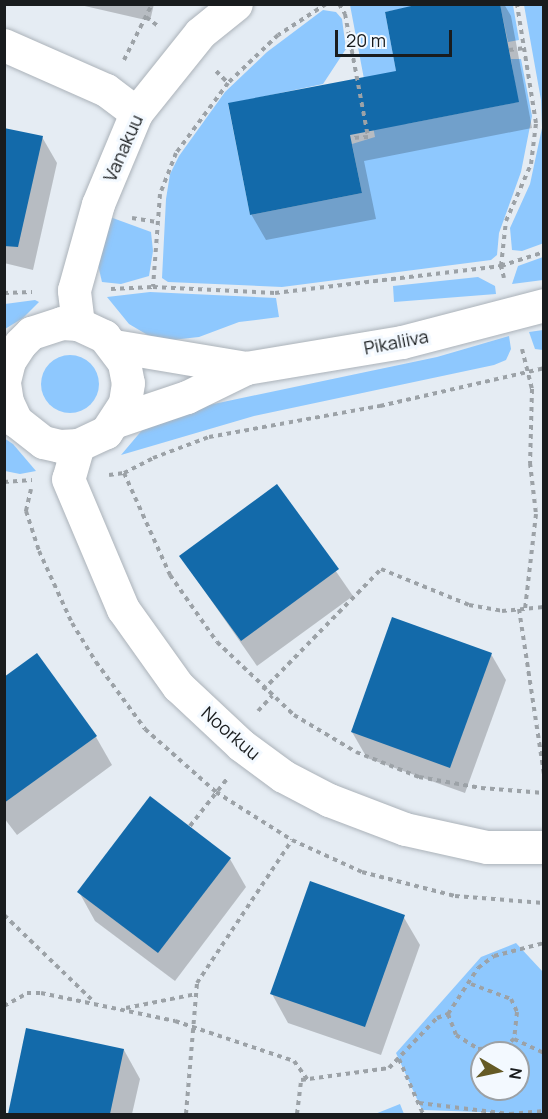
<!DOCTYPE html>
<html>
<head>
<meta charset="utf-8">
<style>
	body { margin:0 }
	#map { position:relative; width:548px; height:1119px; overflow:hidden; background:#e5ecf3; font-family:Manrope,sans-serif }
	div>[style] { position:absolute }
	.green>* { inset:0; background:#8ec8fe }
	.round { border-radius:50% }
	.shadow>* { inset:0; background:#0003 }
	.building>* { inset:0; background:#136aaa }
	.path>* { height:4px; margin-top:-2px; transform-origin:0; background:repeating-linear-gradient(90deg,#9ca2a7 0 4.5px,transparent 0 9px) }
	.roads { filter:drop-shadow(0 0 2px #abb2b9) drop-shadow(0 0 2px #abb2b9) }
	.street>* { height:33px; margin:-16.5px; padding:0 16.5px; transform-origin:16.5px; border-radius:16.5px; background:#fff }
	span { translate:-50% -50%; white-space:nowrap; text-align:center; line-height:1.15; -webkit-text-stroke:6px #f3f9ff; paint-order:stroke }
	.street-label { font-size:18px; color:#191c1e }
	.frame { position:absolute; inset:0; border:6px solid #191c1e; pointer-events:none }
	.north { position:absolute; left:470px; top:1041px; width:60px; height:60px; box-sizing:border-box; background:#f3f9ff; border:2px solid #9ca1a5; border-radius:50%; rotate:99deg; font-size:16px; font-weight:700; line-height:24px; text-align:center; color:#191c1e }
	.north::after { content:''; display:block; margin:auto; width:21px; height:27px; background:#645a26; clip-path:polygon(50% 0,100% 100%,50% 72%,0 100%) }
	.scale { position:absolute; left:335px; top:30px; width:117px; height:27px; box-sizing:border-box; border:3px solid #191c1e; border-top:0; padding-left:8px; font-size:18px; line-height:21px; white-space:nowrap; color:#191c1e; -webkit-text-stroke:4px #f3f9ff; paint-order:stroke }
</style>
</head>
<body>
<div id="map">
	<div class="green">
		<div style="clip-path:polygon(350px 5px,420px 5px,385px 12px,406px 124px,518px 102px,511px 59px,521px 59px,532px 116px,521px 172px,499px 233px,497px 255px,491px 260px,282px 287px,168px 282px,162px 278px,166px 199px,170px 174px,179px 156px,225px 92px,267px 52px,323px 10px,336px 12px,342px 19px,346px 49px,323px 84px,228px 104px,250px 215px,362px 193px,352px 144px,375px 137px)"></div>
		<div style="clip-path:polygon(500px 5px,513px 5px,519px 40px,508px 42px)"></div>
		<div style="clip-path:polygon(524px 5px,543px 5px,544px 243px,522px 251px,512px 250px,510px 228px,530px 184px,542px 128px,541px 100px)"></div>
		<div style="clip-path:polygon(110px 217px,151px 232px,153px 251px,149px 276px,121px 284px,102px 282px,98px 265px)"></div>
		<div style="clip-path:polygon(543px 257px,543px 280px,512px 284px,518px 266px)"></div>
		<div style="clip-path:polygon(478px 277px,495px 286px,496px 294px,394px 302px,393px 286px)"></div>
		<div style="clip-path:polygon(150px 292px,276px 298px,279px 317px,239px 322px,199px 337px,172px 340px,151px 337px,129px 324px,107px 297px)"></div>
		<div style="clip-path:polygon(35px 300px,39px 302px,23px 318px,5px 329px,5px 304px)"></div>
		<div style="clip-path:polygon(543px 330px,543px 350px,535px 349px,529px 332px)"></div>
		<div style="clip-path:polygon(509px 336px,511px 349px,506px 360px,494px 365px,254px 416px,121px 455px,143px 429px,190px 409px,437px 357px)"></div>
		<div class="round" style="left:41px;top:355px;width:58px;height:58px"></div>
		<div style="clip-path:polygon(4px 438px,13px 444px,36px 471px,20px 474px,5px 471px)"></div>
		<div style="clip-path:polygon(evenodd,516px 943px,543px 972px,543px 1114px,422px 1110px,396px 1053px,481px 957px,516px 943px,482px 1053px,518px 1053px,518px 1089px,482px 1089px,482px 1053px)"></div>
		<div style="clip-path:polygon(400px 1104px,404px 1114px,375px 1114px)"></div>
	</div>
	<div class="shadow">
		<div style="clip-path:polygon(76px 4px,154px 4px,150px 21px)"></div>
		<div style="clip-path:polygon(428px 4px,504px 4px,511px 16px,532px 128px,364px 161px,376px 219px,266px 240px,251px 214px,398px 73px)"></div>
		<div style="clip-path:polygon(4px 129px,42px 137px,57px 163px,33px 270px,4px 263px)"></div>
		<div style="clip-path:polygon(277px 486px,353px 596px,257px 666px,181px 557px)"></div>
		<div style="clip-path:polygon(491px 654px,506px 680px,465px 793px,367px 758px,352px 732px)"></div>
		<div style="clip-path:polygon(4px 679px,96px 737px,112px 765px,17px 835px,4px 818px)"></div>
		<div style="clip-path:polygon(230px 859px,246px 887px,175px 981px,95px 921px,79px 892px)"></div>
		<div style="clip-path:polygon(403px 916px,420px 945px,381px 1055px,288px 1023px,272px 994px)"></div>
		<div style="clip-path:polygon(27px 1029px,124px 1050px,140px 1079px,132px 1114px,9px 1114px)"></div>
	</div>
	<div class="building">
		<div style="clip-path:polygon(420px 4px,500px 4px,519px 102px,350px 135px,362px 193px,250px 215px,228px 103px,396px 71px,385px 12px)"></div>
		<div style="clip-path:polygon(4px 128px,43px 136px,18px 247px,4px 246px)"></div>
		<div style="clip-path:polygon(277px 484px,339px 569px,241px 641px,179px 556px)"></div>
		<div style="clip-path:polygon(392px 617px,492px 653px,450px 768px,351px 732px)"></div>
		<div style="clip-path:polygon(37px 653px,97px 736px,4px 803px,4px 677px)"></div>
		<div style="clip-path:polygon(150px 796px,231px 858px,158px 953px,77px 892px)"></div>
		<div style="clip-path:polygon(310px 881px,405px 915px,365px 1027px,270px 994px)"></div>
		<div style="clip-path:polygon(26px 1028px,124px 1049px,110px 1114px,8px 1114px)"></div>
	</div>
	<div class="path">
		<div style="left:326px;top:4px;width:57px;rotate:147.1deg"></div>
		<div style="left:278px;top:35px;width:69px;rotate:136.2deg"></div>
		<div style="left:228px;top:83px;width:87px;rotate:126.6deg"></div>
		<div style="left:176px;top:153px;width:44px;rotate:111.3deg"></div>
		<div style="left:160px;top:194px;width:93px;rotate:94.3deg"></div>
		<div style="left:153px;top:287px;width:122px;rotate:2.8deg"></div>
		<div style="left:275px;top:293px;width:228px;rotate:-6.8deg"></div>
		<div style="left:501px;top:266px;width:45px;rotate:-18deg"></div>
		<div style="left:339px;top:4px;width:12px;rotate:59deg"></div>
		<div style="left:345px;top:14px;width:125px;rotate:79.4deg"></div>
		<div style="left:368px;top:137px;width:17px;rotate:177deg"></div>
		<div style="left:146px;top:17px;width:15px;rotate:37deg"></div>
		<div style="left:509px;top:50px;width:16px;rotate:-7deg"></div>
		<div style="left:124px;top:60px;width:63px;rotate:-63.4deg"></div>
		<div style="left:216px;top:71px;width:17px;rotate:45deg"></div>
		<div style="left:132px;top:218px;width:25px;rotate:9deg"></div>
		<div style="left:504px;top:278px;width:12px;rotate:-104deg"></div>
		<div style="left:501px;top:266px;width:45px;rotate:-83.7deg"></div>
		<div style="left:506px;top:221px;width:62px;rotate:-66.3deg"></div>
		<div style="left:531px;top:164px;width:41px;rotate:-83deg"></div>
		<div style="left:536px;top:123px;width:121px;rotate:-99.1deg"></div>
		<div style="left:111px;top:289px;width:42px;rotate:-2.7deg"></div>
		<div style="left:4px;top:293px;width:28px;rotate:-2deg"></div>
		<div style="left:522px;top:349px;width:41px;rotate:76deg"></div>
		<div style="left:532px;top:389px;width:74px;rotate:91.5deg"></div>
		<div style="left:530px;top:463px;width:51px;rotate:83.3deg"></div>
		<div style="left:536px;top:514px;width:96px;rotate:96.6deg"></div>
		<div style="left:124px;top:473px;width:33px;rotate:-27deg"></div>
		<div style="left:153px;top:458px;width:60px;rotate:-20.6deg"></div>
		<div style="left:209px;top:437px;width:174px;rotate:-10.3deg"></div>
		<div style="left:380px;top:406px;width:168px;rotate:-13deg"></div>
		<div style="left:109px;top:475px;width:15px;rotate:-8deg"></div>
		<div style="left:124px;top:473px;width:112px;rotate:65.7deg"></div>
		<div style="left:170px;top:575px;width:82px;rotate:55deg"></div>
		<div style="left:217px;top:642px;width:106px;rotate:43.5deg"></div>
		<div style="left:294px;top:715px;width:72px;rotate:30.8deg"></div>
		<div style="left:356px;top:752px;width:68px;rotate:21.6deg"></div>
		<div style="left:419px;top:777px;width:63px;rotate:10.1deg"></div>
		<div style="left:481px;top:788px;width:63px;rotate:4.5deg"></div>
		<div style="left:4px;top:482px;width:28px;rotate:-4deg"></div>
		<div style="left:31px;top:489px;width:23px;rotate:103deg"></div>
		<div style="left:26px;top:511px;width:42px;rotate:72deg"></div>
		<div style="left:39px;top:551px;width:79px;rotate:65.4deg"></div>
		<div style="left:72px;top:623px;width:46px;rotate:58.4deg"></div>
		<div style="left:96px;top:662px;width:83px;rotate:53.8deg"></div>
		<div style="left:145px;top:729px;width:95px;rotate:41.6deg"></div>
		<div style="left:216px;top:792px;width:90px;rotate:32.3deg"></div>
		<div style="left:292px;top:840px;width:77px;rotate:24.6deg"></div>
		<div style="left:362px;top:872px;width:96px;rotate:14.5deg"></div>
		<div style="left:455px;top:896px;width:89px;rotate:4.5deg"></div>
		<div style="left:519px;top:609px;width:168px;rotate:81.4deg"></div>
		<div style="left:263px;top:690px;width:169px;rotate:-45.7deg"></div>
		<div style="left:381px;top:569px;width:95px;rotate:22.2deg"></div>
		<div style="left:469px;top:605px;width:34px;rotate:10deg"></div>
		<div style="left:502px;top:611px;width:42px;rotate:-5.4deg"></div>
		<div style="left:258px;top:711px;width:21px;rotate:-47deg"></div>
		<div style="left:190px;top:826px;width:60px;rotate:-51.8deg"></div>
		<div style="left:4px;top:915px;width:124px;rotate:44deg"></div>
		<div style="left:471px;top:984px;width:43px;rotate:20.6deg"></div>
		<div style="left:511px;top:999px;width:14px;rotate:65deg"></div>
		<div style="left:517px;top:1012px;width:27px;rotate:96deg"></div>
		<div style="left:514px;top:1039px;width:33px;rotate:25deg"></div>
		<div style="left:4px;top:1006px;width:26px;rotate:-29deg"></div>
		<div style="left:27px;top:993px;width:14px"></div>
		<div style="left:41px;top:993px;width:137px;rotate:11.8deg"></div>
		<div style="left:175px;top:1021px;width:126px;rotate:18.6deg"></div>
		<div style="left:294px;top:1061px;width:24px;rotate:54deg"></div>
		<div style="left:126px;top:1008px;width:71px;rotate:-11.3deg"></div>
		<div style="left:448px;top:1014px;width:22px;rotate:69deg"></div>
		<div style="left:456px;top:1035px;width:26px;rotate:32deg"></div>
		<div style="left:478px;top:1049px;width:26px;rotate:-4deg"></div>
		<div style="left:504px;top:1047px;width:13px;rotate:-39deg"></div>
		<div style="left:399px;top:1059px;width:60px;rotate:66.4deg"></div>
		<div style="left:419px;top:1103px;width:92px;rotate:6.9deg"></div>
		<div style="left:510px;top:1114px;width:34px;rotate:-5deg"></div>
		<div style="left:186px;top:1114px;width:131px;rotate:-85.2deg"></div>
		<div style="left:197px;top:983px;width:172px;rotate:-56.4deg"></div>
		<div style="left:297px;top:1114px;width:34px;rotate:-83deg"></div>
		<div style="left:301px;top:1080px;width:89px;rotate:-7.8deg"></div>
		<div style="left:389px;top:1068px;width:69px;rotate:-46.2deg"></div>
		<div style="left:437px;top:1018px;width:12px;rotate:-20deg"></div>
		<div style="left:448px;top:1014px;width:55px;rotate:-56.9deg"></div>
		<div style="left:478px;top:968px;width:20px;rotate:-37deg"></div>
		<div style="left:494px;top:956px;width:52px;rotate:-14.6deg"></div>
	</div>
	<div class="roads">
		<div class="street">
			<div style="left:4px;top:45px;width:111px;rotate:23.8deg"></div>
			<div style="left:106px;top:90px;width:38px;rotate:37deg"></div>
			<div style="left:78px;top:324px;width:34px;rotate:-97deg"></div>
			<div style="left:74px;top:290px;width:89px;rotate:-74.4deg"></div>
			<div style="left:98px;top:204px;width:99px;rotate:-67.3deg"></div>
			<div style="left:136px;top:113px;width:102px;rotate:-51.3deg"></div>
			<div style="left:200px;top:33px;width:46px;rotate:-38.9deg"></div>
			<div style="left:114px;top:346px;width:134px;rotate:9.5deg"></div>
			<div style="left:4px;top:381px;width:21px;rotate:-76deg"></div>
			<div style="left:9px;top:361px;width:20px;rotate:-57deg"></div>
			<div style="left:20px;top:344px;width:16px;rotate:-45deg"></div>
			<div style="left:31px;top:333px;width:33px;rotate:-18deg"></div>
			<div style="left:62px;top:323px;width:16px;rotate:4deg"></div>
			<div style="left:78px;top:324px;width:29px;rotate:25deg"></div>
			<div style="left:104px;top:336px;width:34px;rotate:53deg"></div>
			<div style="left:124px;top:363px;width:20px;rotate:79deg"></div>
			<div style="left:128px;top:383px;width:20px;rotate:99deg"></div>
			<div style="left:125px;top:403px;width:35px;rotate:123deg"></div>
			<div style="left:106px;top:432px;width:31px;rotate:155deg"></div>
			<div style="left:78px;top:445px;width:18px;rotate:177deg"></div>
			<div style="left:60px;top:446px;width:17px;rotate:-167deg"></div>
			<div style="left:43px;top:442px;width:34px;rotate:-142deg"></div>
			<div style="left:16px;top:421px;width:21px;rotate:-115deg"></div>
			<div style="left:7px;top:402px;width:20px;rotate:-99deg"></div>
			<div style="left:116px;top:421px;width:75px;rotate:-18.7deg"></div>
			<div style="left:187px;top:397px;width:66px;rotate:-26.2deg"></div>
			<div style="left:246px;top:368px;width:158px;rotate:-9.5deg"></div>
			<div style="left:402px;top:342px;width:147px;rotate:-14.6deg"></div>
			<div style="left:78px;top:445px;width:35px;rotate:106deg"></div>
			<div style="left:68px;top:479px;width:141px;rotate:67.1deg"></div>
			<div style="left:123px;top:609px;width:95px;rotate:54.5deg"></div>
			<div style="left:178px;top:686px;width:86px;rotate:43.1deg"></div>
			<div style="left:241px;top:745px;width:52px;rotate:36.4deg"></div>
			<div style="left:283px;top:776px;width:52px;rotate:27.6deg"></div>
			<div style="left:329px;top:800px;width:81px;rotate:20.9deg"></div>
			<div style="left:405px;top:829px;width:84px;rotate:12.4deg"></div>
			<div style="left:487px;top:847px;width:57px"></div>
		</div>
	</div>
	<div class="street-label">
		<span style="left:123px;top:148px;rotate:-66deg">Vanakuu</span>
		<span style="left:396px;top:342px;rotate:-11deg">Pikaliiva</span>
		<span style="left:231px;top:733px;rotate:41deg">Noorkuu</span>
	</div>
	<div class="frame"></div>
	<div class="north">N</div>
	<div class="scale">20 m</div>
</div>
</body>
</html>
